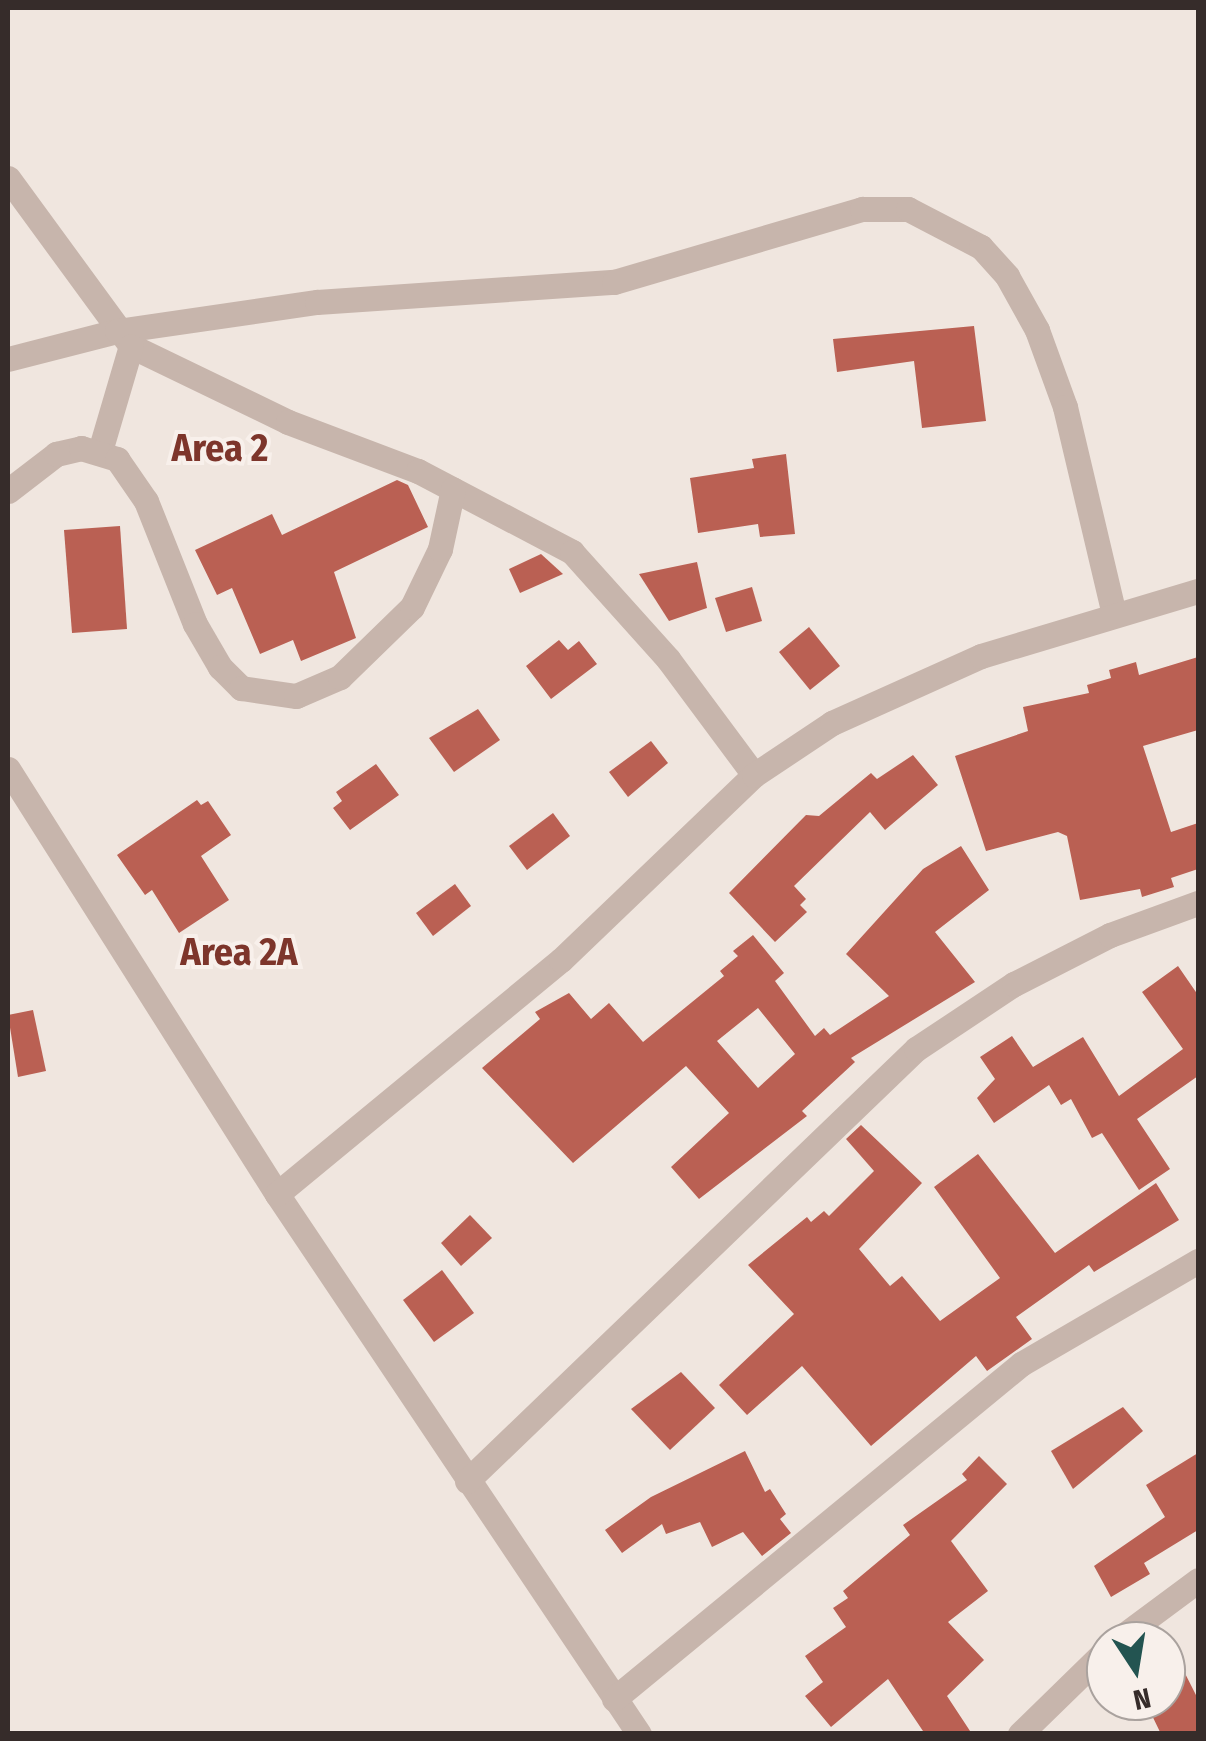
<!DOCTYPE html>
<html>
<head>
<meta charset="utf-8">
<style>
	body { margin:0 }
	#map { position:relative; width:1206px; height:1741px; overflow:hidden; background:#f0e6df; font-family:"Fira Sans Condensed",sans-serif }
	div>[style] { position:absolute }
	.building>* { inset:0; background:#ba6053 }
	.minor>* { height:25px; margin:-12.5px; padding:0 12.5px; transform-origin:12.5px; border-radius:12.5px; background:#c7b5ac }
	span { translate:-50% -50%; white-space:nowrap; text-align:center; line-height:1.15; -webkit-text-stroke:8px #f8f0eb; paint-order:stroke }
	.quarter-label { font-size:38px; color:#7d352b; font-weight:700 }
	.frame { position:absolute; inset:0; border:10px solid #362c2a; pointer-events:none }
	.north { position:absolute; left:1086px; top:1621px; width:100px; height:100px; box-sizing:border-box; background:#f8f0eb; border:2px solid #aaa29e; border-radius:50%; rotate:168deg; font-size:28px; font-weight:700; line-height:40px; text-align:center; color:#362c2a }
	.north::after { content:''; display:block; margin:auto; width:35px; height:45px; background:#235451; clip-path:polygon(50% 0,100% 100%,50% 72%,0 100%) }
</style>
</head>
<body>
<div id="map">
	<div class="building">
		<div style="clip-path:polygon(974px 326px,986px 421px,922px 428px,914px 361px,837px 372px,833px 339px)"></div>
		<div style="clip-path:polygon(786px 454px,795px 534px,760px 537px,758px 524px,698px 533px,690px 478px,754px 468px,752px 459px)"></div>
		<div style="clip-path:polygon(397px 480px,408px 485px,428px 527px,334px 572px,356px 638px,301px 661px,293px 640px,260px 654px,232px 588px,217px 595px,195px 550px,272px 514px,282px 535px)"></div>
		<div style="clip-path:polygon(120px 526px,127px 629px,72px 633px,64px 530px)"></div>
		<div style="clip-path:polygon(541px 554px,563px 574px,520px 593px,509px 569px)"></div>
		<div style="clip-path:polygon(697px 562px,707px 608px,669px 621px,639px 574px)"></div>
		<div style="clip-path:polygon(752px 587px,762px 621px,726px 632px,715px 598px)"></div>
		<div style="clip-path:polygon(809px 627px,840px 666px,810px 690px,779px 652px)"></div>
		<div style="clip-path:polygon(559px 640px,568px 650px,579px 641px,597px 664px,551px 699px,526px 666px)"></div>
		<div style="clip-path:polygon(1198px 657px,1198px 730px,1143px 746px,1171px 832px,1198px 823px,1198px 869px,1171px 878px,1174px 887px,1142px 897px,1140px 889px,1080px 900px,1067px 836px,1058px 832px,986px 851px,955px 756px,1028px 731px,1023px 707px,1089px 693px,1087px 685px,1111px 678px,1109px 670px,1136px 662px,1139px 675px)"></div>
		<div style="clip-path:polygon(478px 709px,500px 740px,454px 772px,429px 738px)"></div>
		<div style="clip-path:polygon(651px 741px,668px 763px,628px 797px,609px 772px)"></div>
		<div style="clip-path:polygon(913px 755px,938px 785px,885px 830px,870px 812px,794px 886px,806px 899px,800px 905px,807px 912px,775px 942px,729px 893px,806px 815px,819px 816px,871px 773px,877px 779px)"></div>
		<div style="clip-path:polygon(376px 764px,399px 795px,350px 830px,333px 808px,342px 801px,336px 792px)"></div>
		<div style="clip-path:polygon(197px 800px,201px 805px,208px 801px,231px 835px,201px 856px,229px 900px,179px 933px,152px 890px,145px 895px,117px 855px)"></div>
		<div style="clip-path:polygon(553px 813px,570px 836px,527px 870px,509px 846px)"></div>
		<div style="clip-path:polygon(evenodd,961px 846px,989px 890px,935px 932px,975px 982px,851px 1058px,855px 1062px,802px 1111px,807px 1116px,699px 1199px,671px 1167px,729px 1113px,686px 1066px,573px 1163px,482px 1068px,540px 1019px,535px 1012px,569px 993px,591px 1019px,609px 1003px,643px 1042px,724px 976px,720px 971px,738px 956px,733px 951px,753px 935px,784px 973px,775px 981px,815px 1036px,824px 1028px,830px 1035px,889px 996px,846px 954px,923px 869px,961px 846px,758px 1008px,795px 1054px,758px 1088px,717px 1041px,758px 1008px)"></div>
		<div style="clip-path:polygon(455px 884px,471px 906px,433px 936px,416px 913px)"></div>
		<div style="clip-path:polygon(1178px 966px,1198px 995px,1198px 1076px,1137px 1119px,1170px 1169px,1139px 1190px,1102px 1133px,1092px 1138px,1071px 1099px,1061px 1105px,1049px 1085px,994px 1123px,977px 1098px,995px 1079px,980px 1057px,1012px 1036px,1033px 1067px,1083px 1037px,1119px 1096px,1183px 1049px,1142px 992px)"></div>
		<div style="clip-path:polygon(33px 1010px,46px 1071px,18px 1077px,8px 1015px)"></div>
		<div style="clip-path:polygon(861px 1125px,922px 1183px,859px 1249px,890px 1286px,902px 1276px,940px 1321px,1000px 1278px,934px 1187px,978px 1154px,1055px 1253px,1156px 1183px,1179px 1220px,1094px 1272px,1089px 1265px,1016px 1317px,1032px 1339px,987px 1371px,976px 1356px,871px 1446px,802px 1366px,747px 1415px,719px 1385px,794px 1314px,748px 1265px,807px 1217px,811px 1222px,824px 1211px,829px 1216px,874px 1171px,846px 1139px)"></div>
		<div style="clip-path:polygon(470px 1215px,492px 1238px,461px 1266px,441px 1243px)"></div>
		<div style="clip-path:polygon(442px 1270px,474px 1313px,434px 1342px,403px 1300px)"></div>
		<div style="clip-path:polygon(681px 1372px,715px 1408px,670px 1450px,631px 1409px)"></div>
		<div style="clip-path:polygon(1123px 1407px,1143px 1431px,1073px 1489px,1051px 1451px)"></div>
		<div style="clip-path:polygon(745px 1451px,765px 1492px,770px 1489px,786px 1514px,780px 1519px,791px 1533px,762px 1556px,743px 1532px,712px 1547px,700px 1522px,666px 1534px,662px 1524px,622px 1553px,605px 1530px,651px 1497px)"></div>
		<div style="clip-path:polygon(1198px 1453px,1198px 1530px,1144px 1563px,1150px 1574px,1111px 1597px,1094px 1566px,1165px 1517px,1146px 1485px)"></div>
		<div style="clip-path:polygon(979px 1456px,1007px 1484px,951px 1541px,988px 1591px,948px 1622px,984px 1660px,947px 1696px,972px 1734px,925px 1734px,888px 1679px,831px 1727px,805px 1696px,823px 1682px,805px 1656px,846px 1627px,833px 1608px,848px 1598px,843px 1591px,910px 1535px,903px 1525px,967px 1480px,962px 1474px)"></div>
		<div style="clip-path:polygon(1166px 1636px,1198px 1699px,1198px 1734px,1161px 1734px,1145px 1701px,1166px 1701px)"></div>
	</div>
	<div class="minor">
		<div style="left:8px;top:178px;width:208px;rotate:53.8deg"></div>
		<div style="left:131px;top:346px;width:174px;rotate:25.8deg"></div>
		<div style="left:288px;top:422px;width:139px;rotate:20.7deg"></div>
		<div style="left:418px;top:471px;width:174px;rotate:27.7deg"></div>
		<div style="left:572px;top:552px;width:144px;rotate:48.1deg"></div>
		<div style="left:668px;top:659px;width:144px;rotate:53.4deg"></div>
		<div style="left:8px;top:359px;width:113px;rotate:-14.4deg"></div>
		<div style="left:117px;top:331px;width:202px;rotate:-8.3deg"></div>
		<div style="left:317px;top:302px;width:298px;rotate:-3.9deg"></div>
		<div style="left:614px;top:282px;width:259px;rotate:-16.4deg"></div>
		<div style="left:862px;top:209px;width:46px"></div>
		<div style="left:908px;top:209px;width:82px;rotate:27.5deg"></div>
		<div style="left:981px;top:247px;width:39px;rotate:48deg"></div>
		<div style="left:1007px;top:276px;width:62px;rotate:60.9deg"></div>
		<div style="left:1037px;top:330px;width:82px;rotate:70deg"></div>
		<div style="left:1065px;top:407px;width:213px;rotate:76.7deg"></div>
		<div style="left:100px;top:451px;width:109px;rotate:-73.6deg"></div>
		<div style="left:8px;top:491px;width:61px;rotate:-37.6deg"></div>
		<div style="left:56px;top:454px;width:26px;rotate:-13deg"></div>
		<div style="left:81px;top:448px;width:38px;rotate:17deg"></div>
		<div style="left:117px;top:459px;width:51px;rotate:55.4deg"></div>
		<div style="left:146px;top:501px;width:132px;rotate:68.3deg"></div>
		<div style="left:195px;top:624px;width:50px;rotate:59.8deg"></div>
		<div style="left:220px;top:667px;width:30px;rotate:45deg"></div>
		<div style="left:241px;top:688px;width:56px;rotate:8.3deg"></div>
		<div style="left:296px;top:696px;width:48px;rotate:-23.4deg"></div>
		<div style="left:340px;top:677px;width:100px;rotate:-44.2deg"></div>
		<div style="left:412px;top:607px;width:64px;rotate:-64.2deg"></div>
		<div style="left:440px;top:549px;width:61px;rotate:-77.8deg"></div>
		<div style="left:8px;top:769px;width:503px;rotate:57.67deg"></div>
		<div style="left:277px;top:1194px;width:650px;rotate:56.16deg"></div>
		<div style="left:277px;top:1194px;width:368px;rotate:-39.5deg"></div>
		<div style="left:561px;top:960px;width:267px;rotate:-43.8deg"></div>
		<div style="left:754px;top:775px;width:94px;rotate:-33.7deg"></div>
		<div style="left:832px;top:723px;width:163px;rotate:-24.2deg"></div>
		<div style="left:981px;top:656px;width:227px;rotate:-16.7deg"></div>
		<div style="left:467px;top:1481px;width:623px;rotate:-43.89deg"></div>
		<div style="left:916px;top:1049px;width:118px;rotate:-33.6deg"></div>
		<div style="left:1014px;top:984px;width:108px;rotate:-27deg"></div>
		<div style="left:1110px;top:935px;width:94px;rotate:-20deg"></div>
		<div style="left:1116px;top:1641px;width:102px;rotate:-36.6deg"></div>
		<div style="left:614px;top:1699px;width:527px;rotate:-39.46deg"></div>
		<div style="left:1021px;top:1364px;width:205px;rotate:-30.2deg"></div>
		<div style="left:1020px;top:1734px;width:120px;rotate:-44.3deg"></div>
	</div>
	<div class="quarter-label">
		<span style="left:220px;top:449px">Area 2</span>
		<span style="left:239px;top:953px">Area 2A</span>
	</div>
	<div class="frame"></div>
	<div class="north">N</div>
</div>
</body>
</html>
